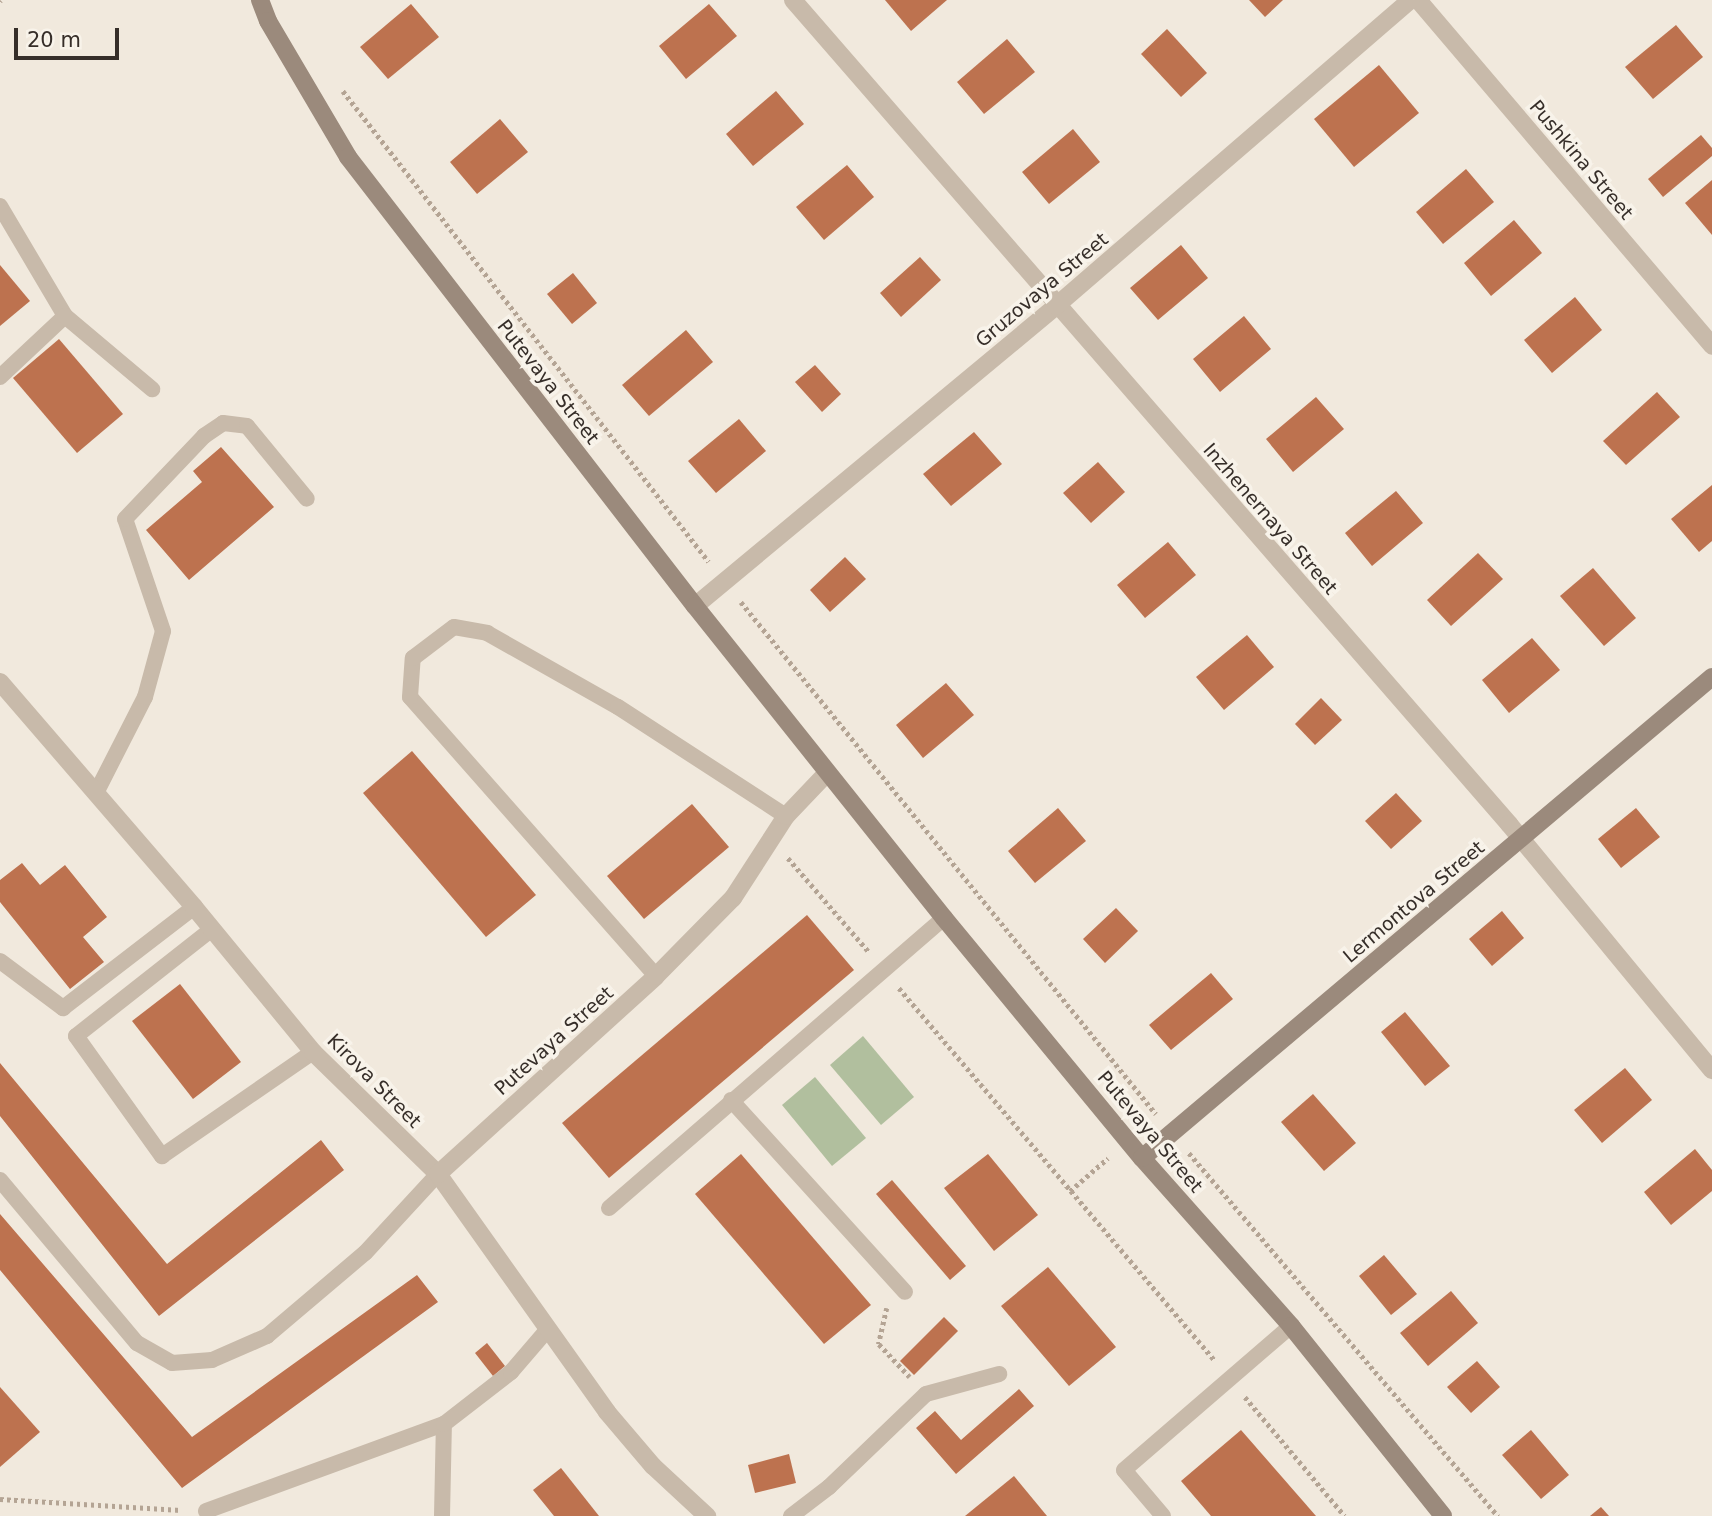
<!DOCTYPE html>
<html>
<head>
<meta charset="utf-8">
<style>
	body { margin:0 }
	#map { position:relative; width:1712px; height:1516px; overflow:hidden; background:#f1e9dd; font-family:"DejaVu Sans",sans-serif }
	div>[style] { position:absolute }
	.green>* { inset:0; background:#b1bf9e }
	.building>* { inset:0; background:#bd724f }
	.path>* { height:4.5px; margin-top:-2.25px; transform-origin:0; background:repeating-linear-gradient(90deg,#b4a494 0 3.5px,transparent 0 7px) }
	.lane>* { height:16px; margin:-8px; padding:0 8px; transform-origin:8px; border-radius:8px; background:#c8baaa }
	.street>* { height:18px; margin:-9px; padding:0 9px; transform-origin:9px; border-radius:9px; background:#c8baaa }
	.secondary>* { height:18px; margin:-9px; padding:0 9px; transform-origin:9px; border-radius:9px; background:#9b8a7c }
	span { translate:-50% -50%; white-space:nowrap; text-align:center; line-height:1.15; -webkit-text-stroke:7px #f8f3ea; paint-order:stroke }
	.street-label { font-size:19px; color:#362e29 }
	.scale { position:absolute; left:14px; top:28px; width:105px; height:32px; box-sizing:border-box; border:4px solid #362e29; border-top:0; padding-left:9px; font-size:21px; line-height:24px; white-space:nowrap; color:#362e29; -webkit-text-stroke:5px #f8f3ea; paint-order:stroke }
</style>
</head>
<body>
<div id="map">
	<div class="green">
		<div style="clip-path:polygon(863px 1036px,914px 1097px,881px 1125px,830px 1065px)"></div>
		<div style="clip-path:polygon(815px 1077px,866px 1138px,832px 1166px,782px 1105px)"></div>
	</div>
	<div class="building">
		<div style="clip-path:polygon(885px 0,947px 0,911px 31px)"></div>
		<div style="clip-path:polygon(1249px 0,1283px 0,1265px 17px)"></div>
		<div style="clip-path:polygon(411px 4px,439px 37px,388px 79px,360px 47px)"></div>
		<div style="clip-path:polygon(709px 4px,737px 36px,686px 79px,659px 46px)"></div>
		<div style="clip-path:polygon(1676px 25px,1703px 57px,1653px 99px,1625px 67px)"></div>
		<div style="clip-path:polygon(1167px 29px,1207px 73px,1181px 97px,1141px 54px)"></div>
		<div style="clip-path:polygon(1007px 39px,1035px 72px,984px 114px,957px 82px)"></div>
		<div style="clip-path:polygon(1379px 65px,1419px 113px,1354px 167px,1314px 119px)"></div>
		<div style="clip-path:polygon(776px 91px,804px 124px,753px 166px,726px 134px)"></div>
		<div style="clip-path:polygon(500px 119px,528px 152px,477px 194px,450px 162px)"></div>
		<div style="clip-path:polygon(1073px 129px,1100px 162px,1049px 204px,1022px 172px)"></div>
		<div style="clip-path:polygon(1701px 135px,1712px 148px,1712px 156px,1663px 197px,1648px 179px)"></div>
		<div style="clip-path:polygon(847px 165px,874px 197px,824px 240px,796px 207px)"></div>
		<div style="clip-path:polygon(1466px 169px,1494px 202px,1443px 244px,1416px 212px)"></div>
		<div style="clip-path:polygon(1712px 180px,1712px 235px,1685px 203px)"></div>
		<div style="clip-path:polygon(1514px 220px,1542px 253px,1491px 296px,1464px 263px)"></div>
		<div style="clip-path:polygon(1181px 245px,1208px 278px,1158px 320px,1130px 288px)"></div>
		<div style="clip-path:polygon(920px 257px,941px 280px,901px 317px,880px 293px)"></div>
		<div style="clip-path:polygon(0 265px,30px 301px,0 326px)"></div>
		<div style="clip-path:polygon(573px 273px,597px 303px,572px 324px,547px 294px)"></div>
		<div style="clip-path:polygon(1575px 297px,1602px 330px,1552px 373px,1524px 340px)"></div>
		<div style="clip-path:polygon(1244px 316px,1271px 349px,1220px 392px,1193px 359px)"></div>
		<div style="clip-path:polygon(686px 330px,713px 362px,649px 416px,622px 385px)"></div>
		<div style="clip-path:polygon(59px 339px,123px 414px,77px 453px,13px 378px)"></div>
		<div style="clip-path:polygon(815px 365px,841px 394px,822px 412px,795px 382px)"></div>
		<div style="clip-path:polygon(1657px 392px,1680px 417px,1626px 465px,1603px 441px)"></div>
		<div style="clip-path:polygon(1316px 397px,1344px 429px,1293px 472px,1266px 439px)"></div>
		<div style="clip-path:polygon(739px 419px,766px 451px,716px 493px,688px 461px)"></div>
		<div style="clip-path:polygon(974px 432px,1002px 464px,951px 506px,923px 474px)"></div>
		<div style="clip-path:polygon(221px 447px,274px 507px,189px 580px,146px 530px,202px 482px,193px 471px)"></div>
		<div style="clip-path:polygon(1098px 462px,1125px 492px,1091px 523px,1063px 493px)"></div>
		<div style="clip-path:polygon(1712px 485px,1712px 541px,1699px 552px,1671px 519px)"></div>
		<div style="clip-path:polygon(1396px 491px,1423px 523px,1372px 566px,1345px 533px)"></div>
		<div style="clip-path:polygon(1168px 542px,1196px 575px,1145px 618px,1117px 585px)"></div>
		<div style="clip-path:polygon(1478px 553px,1503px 579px,1451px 626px,1427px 600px)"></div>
		<div style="clip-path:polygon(845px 557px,866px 579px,830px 612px,810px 590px)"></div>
		<div style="clip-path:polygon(1593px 568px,1636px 618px,1604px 646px,1560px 596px)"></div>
		<div style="clip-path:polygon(1247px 635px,1274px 667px,1224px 710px,1196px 677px)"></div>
		<div style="clip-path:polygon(1532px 638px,1560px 670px,1509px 713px,1482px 680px)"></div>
		<div style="clip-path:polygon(946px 683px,974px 715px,923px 758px,896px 725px)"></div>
		<div style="clip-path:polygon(1321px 698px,1342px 720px,1315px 745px,1295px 724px)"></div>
		<div style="clip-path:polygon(412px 751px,536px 895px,486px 937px,363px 793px)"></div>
		<div style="clip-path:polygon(1396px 793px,1422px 821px,1391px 849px,1365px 821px)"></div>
		<div style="clip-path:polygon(692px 804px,729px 847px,644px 919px,607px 876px)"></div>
		<div style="clip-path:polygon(1058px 808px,1086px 841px,1035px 883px,1008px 851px)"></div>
		<div style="clip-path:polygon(1636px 808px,1660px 837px,1621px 868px,1598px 839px)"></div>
		<div style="clip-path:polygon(22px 863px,40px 885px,65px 865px,107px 917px,83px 937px,104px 962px,70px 989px,0 902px,0 880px)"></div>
		<div style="clip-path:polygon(1116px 908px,1138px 931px,1105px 963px,1083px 939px)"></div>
		<div style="clip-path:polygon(1502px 911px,1524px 938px,1492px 966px,1469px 939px)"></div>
		<div style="clip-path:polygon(807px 915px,854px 970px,609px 1178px,562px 1123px)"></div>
		<div style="clip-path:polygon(1211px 973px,1233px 999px,1171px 1050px,1149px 1025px)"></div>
		<div style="clip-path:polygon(180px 984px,241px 1062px,193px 1099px,132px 1021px)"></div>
		<div style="clip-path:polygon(1405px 1012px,1450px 1066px,1425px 1086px,1381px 1032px)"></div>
		<div style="clip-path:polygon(0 1063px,167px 1264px,321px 1140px,344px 1170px,159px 1316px,0 1116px)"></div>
		<div style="clip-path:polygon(1625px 1068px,1652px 1100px,1602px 1143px,1574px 1110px)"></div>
		<div style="clip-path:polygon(1313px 1094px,1356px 1143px,1324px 1171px,1281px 1122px)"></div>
		<div style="clip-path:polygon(1695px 1149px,1712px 1170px,1712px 1191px,1671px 1225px,1644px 1192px)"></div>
		<div style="clip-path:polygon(741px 1154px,871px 1305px,824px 1344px,695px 1194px)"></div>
		<div style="clip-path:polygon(988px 1154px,1038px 1215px,994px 1251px,944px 1188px)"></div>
		<div style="clip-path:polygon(892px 1180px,966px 1266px,950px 1280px,876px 1194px)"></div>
		<div style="clip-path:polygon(0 1214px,192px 1437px,417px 1275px,438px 1302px,182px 1488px,0 1270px)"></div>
		<div style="clip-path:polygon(1384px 1255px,1417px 1294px,1391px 1315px,1359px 1276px)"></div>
		<div style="clip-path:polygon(1048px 1267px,1116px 1347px,1069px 1386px,1001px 1306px)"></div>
		<div style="clip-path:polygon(1451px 1291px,1478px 1323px,1428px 1366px,1400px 1333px)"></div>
		<div style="clip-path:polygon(944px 1317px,958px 1331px,914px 1375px,900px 1361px)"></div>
		<div style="clip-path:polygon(487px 1343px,505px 1366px,493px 1376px,475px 1353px)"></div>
		<div style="clip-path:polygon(1477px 1361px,1500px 1387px,1471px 1413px,1447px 1387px)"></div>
		<div style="clip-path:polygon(0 1387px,40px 1432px,0 1467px)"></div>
		<div style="clip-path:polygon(1019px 1389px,1034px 1406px,956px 1474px,916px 1428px,935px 1411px,961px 1440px)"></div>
		<div style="clip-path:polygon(1241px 1430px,1316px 1516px,1211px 1516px,1181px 1481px)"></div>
		<div style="clip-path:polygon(1531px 1430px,1569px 1475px,1541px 1499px,1502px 1455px)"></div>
		<div style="clip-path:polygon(789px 1454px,796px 1483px,755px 1493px,748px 1465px)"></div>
		<div style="clip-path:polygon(561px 1468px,599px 1516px,554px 1516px,533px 1490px)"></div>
		<div style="clip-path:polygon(1014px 1476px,1047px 1516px,965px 1516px)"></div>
		<div style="clip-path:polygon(1601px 1507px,1609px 1516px,1590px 1516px)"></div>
	</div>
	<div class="path">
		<div style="left:0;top:1px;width:1px;rotate:-45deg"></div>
		<div style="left:343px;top:91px;width:596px;rotate:52.15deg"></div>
		<div style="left:741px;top:602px;width:659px;rotate:50.97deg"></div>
		<div style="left:788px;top:858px;width:124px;rotate:49.2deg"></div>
		<div style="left:899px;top:988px;width:489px;rotate:49.7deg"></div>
		<div style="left:1189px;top:1153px;width:477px;rotate:49.6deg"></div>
		<div style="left:1070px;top:1191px;width:50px;rotate:-41deg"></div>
		<div style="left:887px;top:1308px;width:37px;rotate:103deg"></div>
		<div style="left:879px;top:1344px;width:45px;rotate:46.8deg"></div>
		<div style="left:1245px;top:1397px;width:155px;rotate:50deg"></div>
		<div style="left:0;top:1499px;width:181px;rotate:3.5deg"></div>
	</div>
	<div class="lane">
		<div style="left:0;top:206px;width:128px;rotate:59.4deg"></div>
		<div style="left:65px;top:316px;width:89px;rotate:136.8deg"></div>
		<div style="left:65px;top:316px;width:114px;rotate:40deg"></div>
		<div style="left:96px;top:793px;width:108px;rotate:-63deg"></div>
		<div style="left:145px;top:697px;width:68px;rotate:-74.7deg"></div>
		<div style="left:163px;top:631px;width:118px;rotate:-108.7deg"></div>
		<div style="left:125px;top:519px;width:115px;rotate:-46.4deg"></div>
		<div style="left:204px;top:436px;width:23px;rotate:-34deg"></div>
		<div style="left:223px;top:423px;width:24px;rotate:7deg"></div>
		<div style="left:247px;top:426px;width:94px;rotate:50.6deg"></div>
		<div style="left:212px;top:929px;width:173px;rotate:141.8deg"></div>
		<div style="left:76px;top:1036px;width:148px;rotate:54.4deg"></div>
		<div style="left:162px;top:1156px;width:183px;rotate:-34.6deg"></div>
		<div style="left:0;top:961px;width:79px;rotate:36.7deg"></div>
		<div style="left:63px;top:1008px;width:165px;rotate:-37.6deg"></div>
		<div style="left:656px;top:976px;width:372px;rotate:-131.4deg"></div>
		<div style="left:410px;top:697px;width:39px;rotate:-86deg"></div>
		<div style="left:413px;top:658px;width:51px;rotate:-37.1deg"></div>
		<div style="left:454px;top:627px;width:34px;rotate:10deg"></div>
		<div style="left:487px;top:633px;width:150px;rotate:29.5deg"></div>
		<div style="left:618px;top:707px;width:200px;rotate:33deg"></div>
		<div style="left:731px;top:1100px;width:259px;rotate:47.8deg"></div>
		<div style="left:0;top:1180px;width:213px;rotate:50deg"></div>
		<div style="left:137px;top:1343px;width:40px;rotate:29.7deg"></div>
		<div style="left:172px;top:1363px;width:40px;rotate:-4.3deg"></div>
		<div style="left:212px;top:1360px;width:60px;rotate:-23.6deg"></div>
		<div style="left:267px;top:1336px;width:128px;rotate:-40.3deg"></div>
		<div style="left:365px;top:1253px;width:108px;rotate:-47.3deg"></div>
		<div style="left:609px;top:1208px;width:443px;rotate:-40.9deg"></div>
		<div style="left:206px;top:1511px;width:253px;rotate:-20.1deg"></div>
		<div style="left:442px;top:1516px;width:92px;rotate:-88.8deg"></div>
		<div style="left:444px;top:1424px;width:85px;rotate:-37.8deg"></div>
		<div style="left:511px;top:1372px;width:57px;rotate:-49.3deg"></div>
		<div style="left:791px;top:1516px;width:48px;rotate:-37.3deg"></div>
		<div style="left:829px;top:1487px;width:134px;rotate:-43.8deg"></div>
		<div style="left:926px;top:1394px;width:76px;rotate:-15.3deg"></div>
		<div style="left:1163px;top:1516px;width:60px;rotate:-130.3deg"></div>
		<div style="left:1124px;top:1470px;width:221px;rotate:-40.8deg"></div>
	</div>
	<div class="street">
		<div style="left:793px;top:0;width:1092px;rotate:49.01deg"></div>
		<div style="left:1509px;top:824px;width:319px;rotate:50.5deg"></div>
		<div style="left:1418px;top:0;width:454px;rotate:49.6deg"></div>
		<div style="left:695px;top:606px;width:469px;rotate:-39.7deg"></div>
		<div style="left:1056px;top:306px;width:469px;rotate:-40.8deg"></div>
		<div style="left:0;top:682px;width:297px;rotate:49.2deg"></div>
		<div style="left:194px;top:907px;width:188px;rotate:50.6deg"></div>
		<div style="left:313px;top:1052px;width:175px;rotate:44.3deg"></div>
		<div style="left:438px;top:1174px;width:292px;rotate:54.6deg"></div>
		<div style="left:607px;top:1412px;width:71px;rotate:49.6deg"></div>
		<div style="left:653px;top:1466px;width:74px;rotate:42.8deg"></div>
		<div style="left:438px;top:1174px;width:294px;rotate:-42.2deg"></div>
		<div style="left:656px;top:976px;width:110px;rotate:-45.4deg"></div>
		<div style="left:733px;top:898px;width:98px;rotate:-57.1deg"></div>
		<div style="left:786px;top:816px;width:59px;rotate:-46.4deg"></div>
	</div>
	<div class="secondary">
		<div style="left:260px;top:0;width:22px;rotate:69deg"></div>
		<div style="left:268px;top:21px;width:158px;rotate:59.5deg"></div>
		<div style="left:348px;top:157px;width:567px;rotate:52.3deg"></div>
		<div style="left:695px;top:606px;width:399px;rotate:51.4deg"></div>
		<div style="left:944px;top:918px;width:311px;rotate:50.5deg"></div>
		<div style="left:1142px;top:1158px;width:225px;rotate:48.4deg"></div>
		<div style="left:1291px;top:1326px;width:243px;rotate:51.3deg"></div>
		<div style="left:1142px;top:1158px;width:746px;rotate:-40.16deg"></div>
	</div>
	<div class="street-label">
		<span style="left:1581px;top:160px;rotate:50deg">Pushkina Street</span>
		<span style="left:1042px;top:290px;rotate:-40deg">Gruzovaya Street</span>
		<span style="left:548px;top:382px;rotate:52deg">Putevaya Street</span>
		<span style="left:1270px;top:519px;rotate:49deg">Inzhenernaya Street</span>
		<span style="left:1414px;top:902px;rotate:-40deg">Lermontova Street</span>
		<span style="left:554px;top:1041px;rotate:-42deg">Putevaya Street</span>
		<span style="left:374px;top:1081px;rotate:45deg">Kirova Street</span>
		<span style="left:1150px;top:1132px;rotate:50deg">Putevaya Street</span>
	</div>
	<div class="scale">20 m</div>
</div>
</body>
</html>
